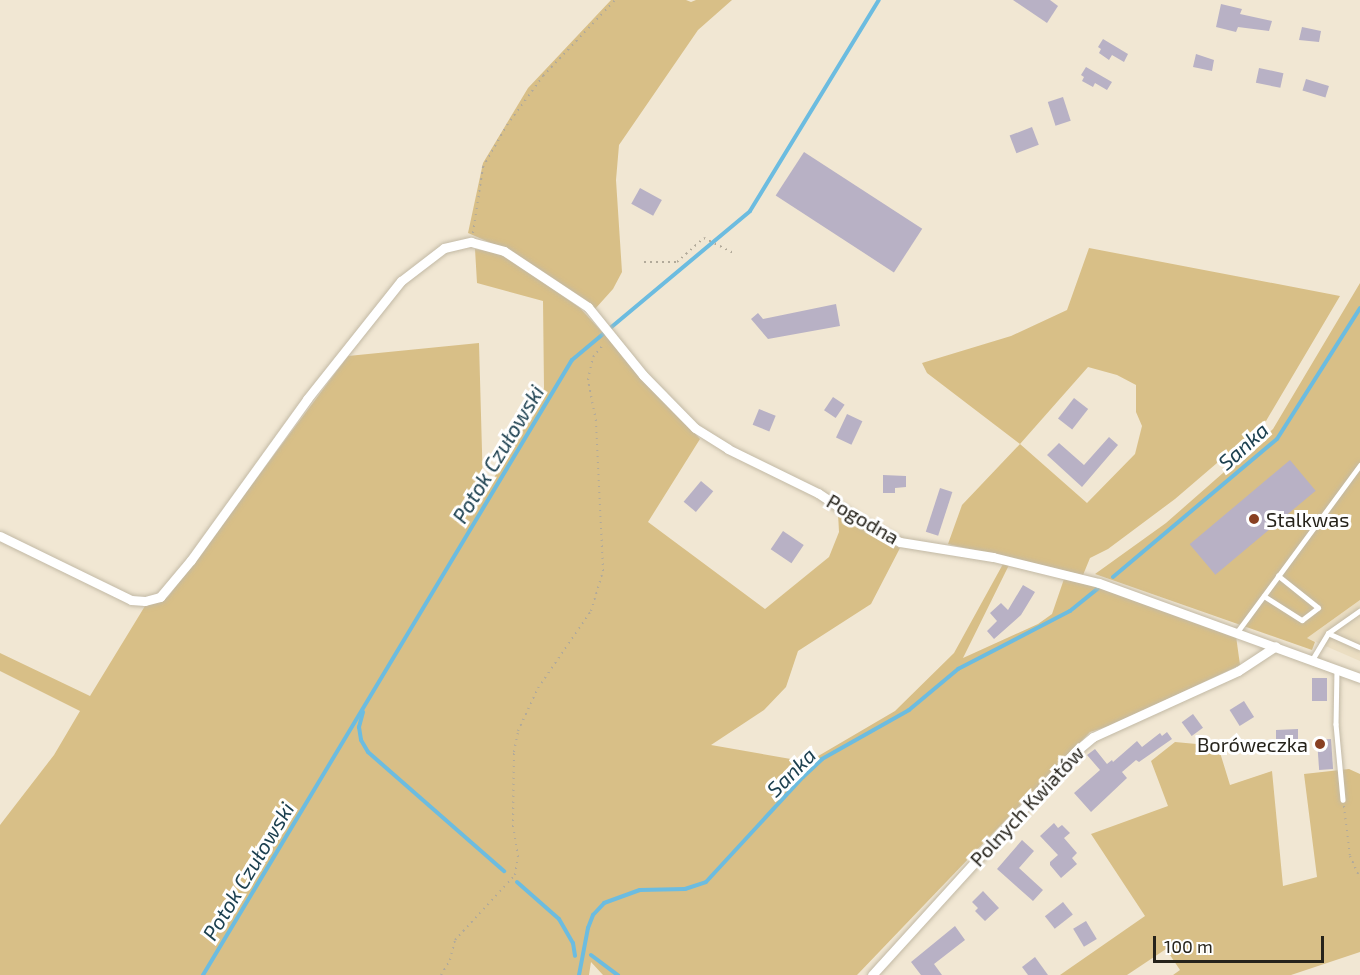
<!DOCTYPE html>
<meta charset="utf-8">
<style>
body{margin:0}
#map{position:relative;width:1360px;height:975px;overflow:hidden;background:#f1e7d3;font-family:"Exo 2",sans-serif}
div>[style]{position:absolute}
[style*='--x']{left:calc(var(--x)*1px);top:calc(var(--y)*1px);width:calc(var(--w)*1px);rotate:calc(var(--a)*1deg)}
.built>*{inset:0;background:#ebdec2}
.green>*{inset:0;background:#d8bf87}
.stream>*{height:4px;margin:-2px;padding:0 2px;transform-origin:2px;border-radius:2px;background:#6cbce0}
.building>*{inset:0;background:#b8b1c5;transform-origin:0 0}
.path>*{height:2px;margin-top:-1px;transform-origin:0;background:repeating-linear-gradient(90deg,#b2aa9a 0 1.5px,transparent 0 6px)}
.roads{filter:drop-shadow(0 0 2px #c2b9a5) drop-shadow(0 0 2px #c2b9a5)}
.lane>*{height:4.5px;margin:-2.25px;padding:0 2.25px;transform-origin:2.25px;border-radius:2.25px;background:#fff}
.street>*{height:9px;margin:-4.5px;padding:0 4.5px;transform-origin:4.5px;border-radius:4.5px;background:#fff}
.dots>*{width:16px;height:16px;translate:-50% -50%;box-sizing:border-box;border:3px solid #fff;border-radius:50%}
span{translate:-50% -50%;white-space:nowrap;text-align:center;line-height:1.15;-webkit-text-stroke:6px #fff;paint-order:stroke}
.street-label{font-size:20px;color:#26231b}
.poi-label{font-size:20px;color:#26231b}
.left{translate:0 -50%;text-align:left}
.right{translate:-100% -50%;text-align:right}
.water-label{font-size:21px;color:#1c4050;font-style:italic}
.scale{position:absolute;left:1153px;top:936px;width:171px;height:27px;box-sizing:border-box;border:3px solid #26231b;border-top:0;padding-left:8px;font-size:18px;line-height:21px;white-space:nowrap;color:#26231b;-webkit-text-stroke:4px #fff;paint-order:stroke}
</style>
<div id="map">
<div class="built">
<div style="clip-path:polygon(1360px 600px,1360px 661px,1307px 638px)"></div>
</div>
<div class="green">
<div style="clip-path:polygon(611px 0,686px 0,691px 2px,696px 0,732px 0,698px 30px,619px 145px,616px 180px,622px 272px,613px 289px,595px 309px,512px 252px,468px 233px,483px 163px,528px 88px)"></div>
<div style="clip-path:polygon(evenodd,1089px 248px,1340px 296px,1266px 421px,1175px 499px,1108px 549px,1090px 558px,1083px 575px,948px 544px,962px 505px,1020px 444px,927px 373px,922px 363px,1011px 336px,1067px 310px,1089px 248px,1088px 367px,1117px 375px,1136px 385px,1136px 412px,1142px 426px,1135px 454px,1087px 503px,1020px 444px,1088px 367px)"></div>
<div style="clip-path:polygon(475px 249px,503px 254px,580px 308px,700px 439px,648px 522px,765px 609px,829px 557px,839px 532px,838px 513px,882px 540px,900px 548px,871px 604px,798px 651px,786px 687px,764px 710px,711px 745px,808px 762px,895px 711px,954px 653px,1003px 564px,1009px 565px,963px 658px,1038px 624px,1052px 614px,1064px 579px,1094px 585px,1236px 636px,1240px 665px,1115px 724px,1090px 732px,857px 975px,603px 975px,591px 962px,589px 975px,0 975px,0 825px,54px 755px,80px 711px,0 671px,0 653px,90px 696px,145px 606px,168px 597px,348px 356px,479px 343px,483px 487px,490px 485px,544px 388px,543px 301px,477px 283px)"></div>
<div style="clip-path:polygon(1360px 283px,1360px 600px,1307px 638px,1315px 642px,1312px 650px,1095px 574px,1166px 523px,1273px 429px)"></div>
<div style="clip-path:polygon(1175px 742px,1218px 746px,1230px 785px,1272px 771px,1283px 886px,1317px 877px,1304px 774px,1349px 769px,1360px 774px,1360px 952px,1291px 975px,1173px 975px,1180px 970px,1166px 949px,1127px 975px,1060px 975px,1145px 916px,1091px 834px,1168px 806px,1151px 761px)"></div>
</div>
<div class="stream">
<div style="--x:1113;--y:577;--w:214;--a:-40.1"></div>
<div style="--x:1277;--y:439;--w:155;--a:-57.6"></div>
<div style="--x:363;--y:712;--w:16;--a:105"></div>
<div style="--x:359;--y:727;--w:13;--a:81"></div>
<div style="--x:361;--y:740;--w:14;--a:60"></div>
<div style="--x:368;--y:752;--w:181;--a:41.2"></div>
<div style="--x:517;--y:882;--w:56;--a:41.4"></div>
<div style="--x:559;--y:919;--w:28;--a:60"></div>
<div style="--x:573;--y:943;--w:13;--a:81"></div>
<div style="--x:591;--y:955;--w:34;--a:37"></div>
<div style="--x:203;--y:975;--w:717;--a:-59.04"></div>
<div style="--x:572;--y:360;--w:232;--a:-39.9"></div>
<div style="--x:750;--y:211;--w:247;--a:-58.6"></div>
<div style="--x:579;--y:975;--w:48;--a:-79.2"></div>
<div style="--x:588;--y:928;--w:14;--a:-69"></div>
<div style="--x:593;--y:915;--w:16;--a:-47"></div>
<div style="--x:604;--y:903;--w:38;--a:-20"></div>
<div style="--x:640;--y:890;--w:45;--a:-1.3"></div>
<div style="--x:685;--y:889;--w:22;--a:-18"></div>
<div style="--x:706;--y:882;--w:143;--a:-47.3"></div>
<div style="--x:803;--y:777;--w:26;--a:-43"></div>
<div style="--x:822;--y:759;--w:100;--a:-29.4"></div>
<div style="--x:909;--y:710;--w:64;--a:-39.9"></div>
<div style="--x:958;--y:669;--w:126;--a:-27.4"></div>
<div style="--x:1070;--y:611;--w:36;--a:-39"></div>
</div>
<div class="building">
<div style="clip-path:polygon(1013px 0,1050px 0,1058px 6px,1047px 23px)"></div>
<div style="clip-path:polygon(1221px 4px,1242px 9px,1240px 14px,1272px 21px,1269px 31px,1238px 27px,1236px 32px,1216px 27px)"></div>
<div style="clip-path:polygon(1302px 27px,1321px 31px,1319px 42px,1299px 40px)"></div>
<div style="clip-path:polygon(1103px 39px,1128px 54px,1124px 62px,1112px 55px,1109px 60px,1099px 53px,1101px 49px,1098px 47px)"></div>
<div style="clip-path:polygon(1196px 54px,1214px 60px,1212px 71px,1193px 67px)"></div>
<div style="clip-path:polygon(1086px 67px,1112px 82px,1107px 90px,1095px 83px,1093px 87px,1082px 81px,1084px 77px,1081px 75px)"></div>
<div style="left:1259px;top:68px;width:25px;height:15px;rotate:12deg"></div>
<div style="left:1306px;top:79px;width:24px;height:12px;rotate:17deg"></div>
<div style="left:1063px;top:97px;width:25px;height:16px;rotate:72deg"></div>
<div style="left:1032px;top:127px;width:19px;height:24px;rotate:69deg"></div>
<div style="left:804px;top:152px;width:141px;height:52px;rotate:33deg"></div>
<div style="left:640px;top:188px;width:25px;height:18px;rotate:29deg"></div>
<div style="clip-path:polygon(836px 304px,840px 326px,768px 339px,751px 319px,758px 313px,763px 319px)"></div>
<div style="left:833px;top:397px;width:14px;height:16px;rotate:34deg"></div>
<div style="left:1074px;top:398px;width:18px;height:26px;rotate:38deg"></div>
<div style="left:759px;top:409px;width:18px;height:17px;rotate:22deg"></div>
<div style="left:847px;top:414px;width:17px;height:26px;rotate:25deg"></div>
<div style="clip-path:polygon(1109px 437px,1118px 445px,1082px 487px,1047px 455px,1059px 443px,1084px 465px)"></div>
<div style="left:1290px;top:460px;width:40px;height:131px;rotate:50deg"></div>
<div style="clip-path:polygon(883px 475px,906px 476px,906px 487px,895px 488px,895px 493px,883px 493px)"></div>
<div style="left:701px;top:481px;width:16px;height:27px;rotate:40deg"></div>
<div style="left:940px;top:488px;width:13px;height:46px;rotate:18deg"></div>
<div style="left:783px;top:531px;width:25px;height:22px;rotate:34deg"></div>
<div style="clip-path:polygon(1023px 585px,1035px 592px,1021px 615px,994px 639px,987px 631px,997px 621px,990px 613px,1001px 603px,1008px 610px)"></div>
<div style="left:1312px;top:678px;width:15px;height:23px"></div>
<div style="left:1244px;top:701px;width:19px;height:17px;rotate:58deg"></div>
<div style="left:1193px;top:714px;width:17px;height:14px;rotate:54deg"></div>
<div style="clip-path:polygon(1298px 729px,1298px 751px,1287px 752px,1287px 745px,1276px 745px,1276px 730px)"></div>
<div style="clip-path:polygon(1167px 732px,1172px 739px,1139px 762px,1136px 760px,1122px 772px,1127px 778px,1091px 812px,1074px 793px,1100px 770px,1087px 755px,1095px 749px,1107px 764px,1112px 760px,1113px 762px,1137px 741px,1142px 747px,1160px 733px,1162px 736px)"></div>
<div style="left:1331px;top:739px;width:30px;height:14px;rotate:86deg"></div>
<div style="clip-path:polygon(1054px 823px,1058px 828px,1062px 825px,1070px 833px,1064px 838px,1077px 853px,1072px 858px,1077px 864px,1061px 878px,1050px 865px,1050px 862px,1058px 855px,1040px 836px)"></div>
<div style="clip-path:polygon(1022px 840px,1034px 851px,1019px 868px,1043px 890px,1033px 901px,997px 869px)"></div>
<div style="clip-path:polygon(983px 891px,999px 908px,985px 921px,975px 911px,978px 908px,972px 902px)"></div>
<div style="left:1063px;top:902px;width:16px;height:23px;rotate:52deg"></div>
<div style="left:1086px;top:921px;width:21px;height:15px;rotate:59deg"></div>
<div style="clip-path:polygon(955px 926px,965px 940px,934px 964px,942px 975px,921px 975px,911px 962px)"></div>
<div style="clip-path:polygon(1035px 957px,1048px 975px,1028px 975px,1022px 967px)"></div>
</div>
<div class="path">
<div style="--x:473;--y:233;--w:67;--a:-81.4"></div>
<div style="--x:483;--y:167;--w:48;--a:-60.3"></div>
<div style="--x:507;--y:125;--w:61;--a:-53.7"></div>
<div style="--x:543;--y:76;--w:105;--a:-46.5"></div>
<div style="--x:644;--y:262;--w:33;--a:0"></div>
<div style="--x:677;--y:262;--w:36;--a:-42"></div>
<div style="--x:704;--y:238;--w:35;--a:27"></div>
<div style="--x:1344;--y:806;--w:50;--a:83.2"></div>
<div style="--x:1350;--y:856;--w:24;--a:66"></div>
<div style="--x:441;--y:975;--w:17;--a:-59"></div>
<div style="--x:450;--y:960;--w:21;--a:-76"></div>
<div style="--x:455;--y:940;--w:88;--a:-47.3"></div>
<div style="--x:515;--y:875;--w:18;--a:-81"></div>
<div style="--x:518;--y:857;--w:30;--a:-99"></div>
<div style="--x:513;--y:827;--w:75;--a:-89.2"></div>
<div style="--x:514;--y:752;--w:21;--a:-79"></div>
<div style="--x:518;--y:731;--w:47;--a:-65.1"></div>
<div style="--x:538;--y:688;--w:93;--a:-55.5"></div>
<div style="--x:591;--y:611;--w:42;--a:-73.3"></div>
<div style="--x:603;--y:571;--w:150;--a:-92.7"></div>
<div style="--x:596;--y:421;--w:42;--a:-101"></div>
<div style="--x:588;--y:380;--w:24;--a:-78"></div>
<div style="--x:593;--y:357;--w:17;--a:-50"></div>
</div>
<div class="roads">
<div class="lane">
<div style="--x:1264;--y:596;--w:45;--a:32.3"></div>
<div style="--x:1302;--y:620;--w:20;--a:-37"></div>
<div style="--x:1318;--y:608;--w:51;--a:-141.3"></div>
<div style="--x:1237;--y:632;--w:207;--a:-53.6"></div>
<div style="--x:1328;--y:633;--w:39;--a:-35"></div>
<div style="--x:1312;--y:660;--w:31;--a:-59"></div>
<div style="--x:1328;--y:633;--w:35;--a:24"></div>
<div style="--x:1337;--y:669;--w:55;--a:91"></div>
<div style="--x:1336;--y:724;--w:76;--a:84.7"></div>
</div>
<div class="street">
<div style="--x:0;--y:536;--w:146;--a:26"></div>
<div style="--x:131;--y:600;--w:14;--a:4"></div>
<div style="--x:145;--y:601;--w:16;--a:-15"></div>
<div style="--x:160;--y:597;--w:48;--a:-50"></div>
<div style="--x:191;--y:560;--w:198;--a:-54.2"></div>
<div style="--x:307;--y:399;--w:151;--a:-51.5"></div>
<div style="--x:401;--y:281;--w:54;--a:-37.5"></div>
<div style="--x:444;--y:248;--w:28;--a:-13"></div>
<div style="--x:471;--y:242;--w:34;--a:15"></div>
<div style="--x:504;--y:251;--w:101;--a:33.7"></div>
<div style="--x:588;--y:307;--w:87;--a:51"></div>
<div style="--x:643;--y:375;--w:74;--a:45.5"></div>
<div style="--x:695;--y:428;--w:39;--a:32"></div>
<div style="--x:728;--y:449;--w:100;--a:26.1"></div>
<div style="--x:818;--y:493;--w:52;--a:34"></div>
<div style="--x:861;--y:522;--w:44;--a:27.1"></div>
<div style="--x:900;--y:542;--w:94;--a:9.2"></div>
<div style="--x:993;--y:557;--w:109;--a:13.8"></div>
<div style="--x:1099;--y:583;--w:278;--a:20"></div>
<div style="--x:872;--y:975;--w:302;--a:-47.7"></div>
<div style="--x:1075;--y:752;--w:23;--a:-40"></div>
<div style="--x:1093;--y:737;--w:159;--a:-24.5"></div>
<div style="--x:1238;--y:671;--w:45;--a:-33.3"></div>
</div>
</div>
<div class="dots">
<div style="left:1254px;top:519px;background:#894022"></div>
<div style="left:1320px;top:744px;background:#894022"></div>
</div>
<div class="street-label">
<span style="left:863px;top:519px;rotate:30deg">Pogodna</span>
<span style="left:1027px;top:806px;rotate:-47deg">Polnych Kwiatów</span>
</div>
<div class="poi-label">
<span class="left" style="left:1266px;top:519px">Stalkwas</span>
<span class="right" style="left:1308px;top:744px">Boróweczka</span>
</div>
<div class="water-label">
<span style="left:1243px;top:446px;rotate:-42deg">Sanka</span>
<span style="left:498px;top:454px;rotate:-59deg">Potok Czułowski</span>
<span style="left:791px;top:772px;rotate:-45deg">Sanka</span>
<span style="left:248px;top:871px;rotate:-59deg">Potok Czułowski</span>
</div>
<div class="scale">100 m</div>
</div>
